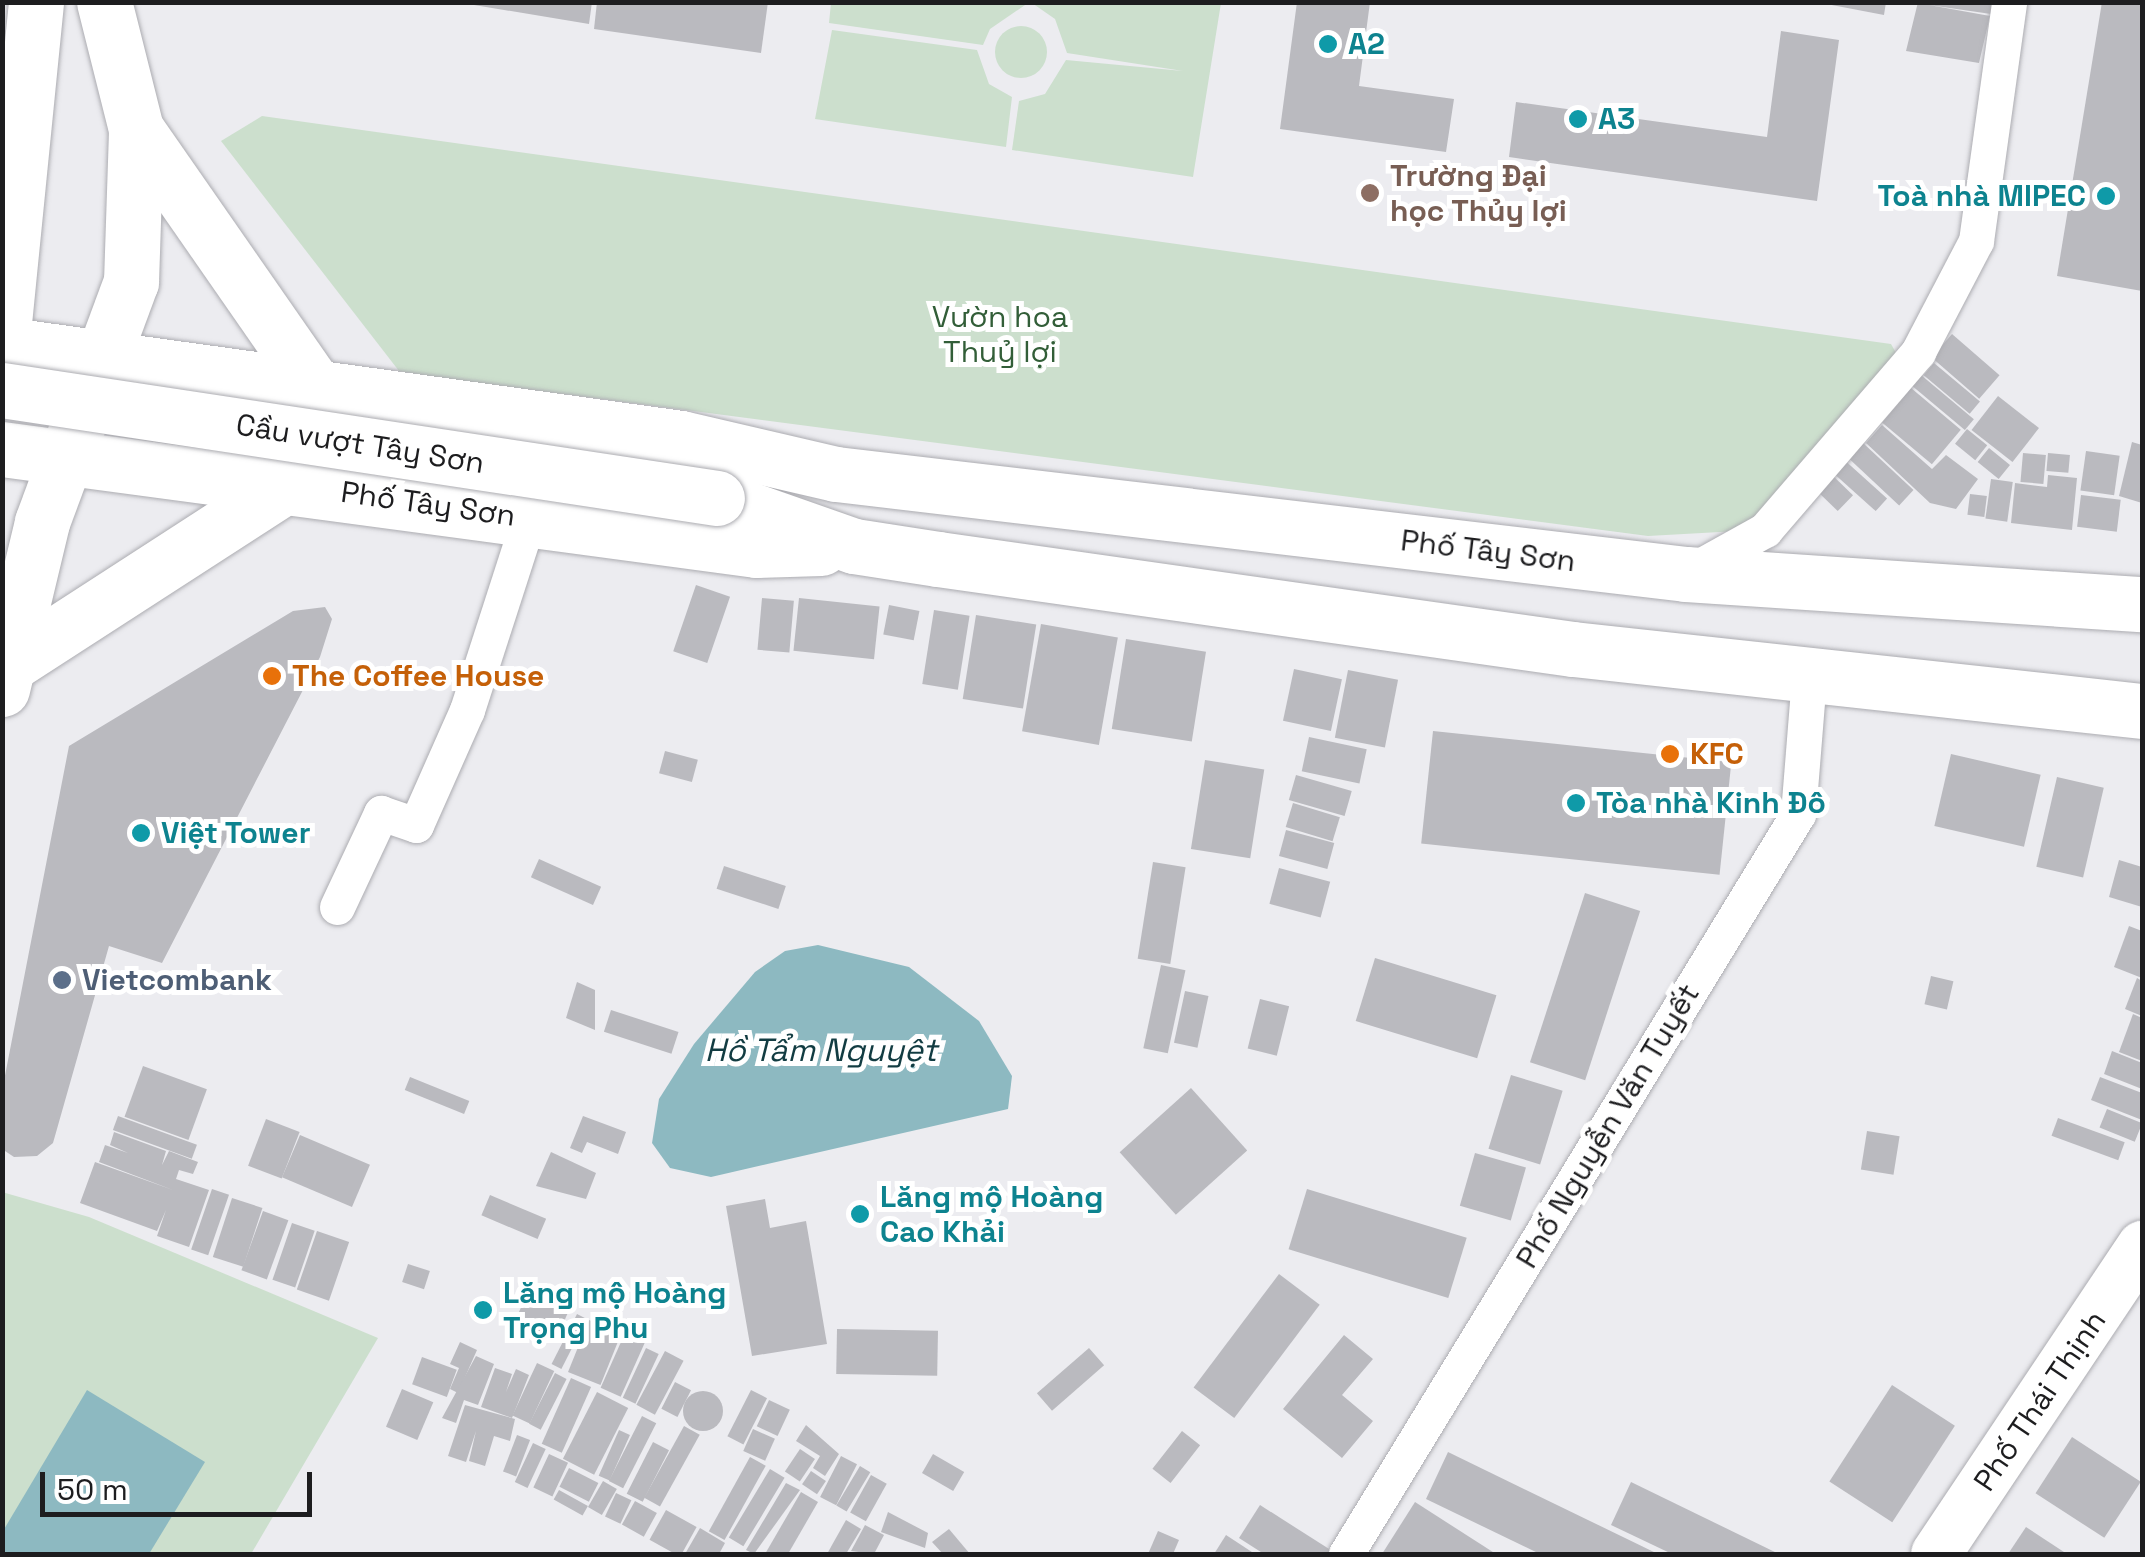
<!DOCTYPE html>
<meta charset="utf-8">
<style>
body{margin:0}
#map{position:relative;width:2145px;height:1557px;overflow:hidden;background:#ececf0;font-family:"Space Grotesk",sans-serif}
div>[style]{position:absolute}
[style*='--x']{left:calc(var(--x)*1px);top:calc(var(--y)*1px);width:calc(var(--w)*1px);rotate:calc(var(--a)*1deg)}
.green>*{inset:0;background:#ccdfcd}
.round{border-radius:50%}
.water>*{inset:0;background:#8db9c1}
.building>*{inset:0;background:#bababf;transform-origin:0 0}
.roads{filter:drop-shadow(0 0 2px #acacb1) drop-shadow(0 0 2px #acacb1)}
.street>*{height:35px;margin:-17.5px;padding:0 17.5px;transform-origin:17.5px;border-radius:17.5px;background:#fff}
.secondary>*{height:50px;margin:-25px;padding:0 25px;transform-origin:25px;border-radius:25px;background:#fff}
.primary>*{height:55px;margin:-27.5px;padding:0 27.5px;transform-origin:27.5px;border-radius:27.5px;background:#fff}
.bridges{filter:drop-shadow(0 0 2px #acacb1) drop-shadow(0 0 2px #acacb1)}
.primary-bridge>*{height:55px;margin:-27.5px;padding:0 27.5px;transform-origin:27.5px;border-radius:27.5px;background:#fff}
.dots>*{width:28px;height:28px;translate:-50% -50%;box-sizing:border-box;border:5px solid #fff;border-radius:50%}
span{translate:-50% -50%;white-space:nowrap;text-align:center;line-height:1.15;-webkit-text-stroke:10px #fff;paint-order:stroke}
.culture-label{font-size:30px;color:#0d838f;font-weight:700}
.left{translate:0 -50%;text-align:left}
.right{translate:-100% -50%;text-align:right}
.education-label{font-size:30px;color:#785e54;font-weight:700}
.park-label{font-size:30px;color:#325e38}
.street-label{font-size:30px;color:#1d1d1f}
.food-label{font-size:30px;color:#c56008;font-weight:700}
.service-label{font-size:30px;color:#4e5e75;font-weight:700}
.water-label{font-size:32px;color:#123c42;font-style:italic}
.frame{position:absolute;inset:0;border:5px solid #1d1d1f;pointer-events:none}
.scale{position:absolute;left:40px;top:1472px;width:272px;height:45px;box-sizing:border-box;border:5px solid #1d1d1f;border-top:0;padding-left:12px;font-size:30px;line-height:35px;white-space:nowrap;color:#1d1d1f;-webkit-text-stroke:8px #fff;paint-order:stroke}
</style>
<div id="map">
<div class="green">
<div style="clip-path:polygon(831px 3px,831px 2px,1028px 3px,990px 29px,983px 45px,829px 23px)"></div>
<div style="clip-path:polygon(1032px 3px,1221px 3px,1193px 177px,1012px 150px,1019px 101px,1045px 94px,1066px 60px,1183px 71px,1067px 53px,1055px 19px)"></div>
<div class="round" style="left:995px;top:26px;width:52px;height:52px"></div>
<div style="clip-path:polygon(832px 30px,977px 50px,989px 84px,1012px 97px,1006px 147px,815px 119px)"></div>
<div style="clip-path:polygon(262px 116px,1891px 344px,1908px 374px,1738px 531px,1648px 536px,448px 379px,399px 371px,221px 141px)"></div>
<div style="clip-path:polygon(2px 1192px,89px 1217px,378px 1338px,251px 1554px,3px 1554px)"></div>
</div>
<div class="water">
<div style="clip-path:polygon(818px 945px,909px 967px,979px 1021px,1012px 1076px,1008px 1109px,711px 1177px,670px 1168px,652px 1143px,659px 1099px,694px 1044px,755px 972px,785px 951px)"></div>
<div style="clip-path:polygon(87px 1390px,205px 1462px,149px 1554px,3px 1554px,3px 1531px)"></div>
</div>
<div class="building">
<div style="clip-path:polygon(456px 2px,592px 2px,589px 24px)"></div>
<div style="clip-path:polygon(597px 2px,768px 2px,761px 53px,594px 29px)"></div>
<div style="clip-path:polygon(1297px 2px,1370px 2px,1359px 86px,1454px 99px,1446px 152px,1280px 129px)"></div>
<div style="clip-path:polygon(1816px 2px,1886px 2px,1884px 15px)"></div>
<div style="clip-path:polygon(1918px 2px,1993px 2px,1991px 14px,1929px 5px,1990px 16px,1979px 63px,1906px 51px)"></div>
<div style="clip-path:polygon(2102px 2px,2142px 2px,2142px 291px,2057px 276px)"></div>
<div style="clip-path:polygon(1781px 31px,1839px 40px,1817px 201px,1509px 157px,1516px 102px,1767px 137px)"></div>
<div style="left:1952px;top:334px;width:63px;height:31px;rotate:41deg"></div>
<div style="left:1934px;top:363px;width:60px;height:16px;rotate:40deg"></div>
<div style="left:1921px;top:375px;width:69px;height:14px;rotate:40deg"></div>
<div style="left:1911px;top:388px;width:65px;height:45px;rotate:40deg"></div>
<div style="left:1998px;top:396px;width:52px;height:43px;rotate:38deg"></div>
<div style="clip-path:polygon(1882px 425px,1932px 469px,1946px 455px,1978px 479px,1956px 509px,1930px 503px,1866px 443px)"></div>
<div style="left:1967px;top:429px;width:26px;height:19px;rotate:39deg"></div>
<div style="clip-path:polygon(2132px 442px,2142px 445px,2142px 503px,2119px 496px)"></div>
<div style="left:1863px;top:443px;width:69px;height:21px;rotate:43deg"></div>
<div style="left:1989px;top:448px;width:27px;height:18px;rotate:39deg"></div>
<div style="left:2086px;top:451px;width:34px;height:40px;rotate:8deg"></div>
<div style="left:2023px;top:453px;width:23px;height:29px;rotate:5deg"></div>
<div style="left:2048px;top:453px;width:22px;height:18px;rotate:5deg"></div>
<div style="left:1841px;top:457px;width:62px;height:17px;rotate:42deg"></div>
<div style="left:1830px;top:473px;width:32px;height:22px;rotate:44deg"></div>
<div style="clip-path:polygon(2048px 475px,2077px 478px,2072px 530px,2011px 523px,2015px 483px,2047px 487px)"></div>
<div style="left:1991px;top:479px;width:22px;height:40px;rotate:8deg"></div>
<div style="left:1970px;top:494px;width:17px;height:21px;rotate:7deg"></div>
<div style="left:2081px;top:495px;width:40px;height:32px;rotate:7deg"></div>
<div style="left:696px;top:585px;width:36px;height:70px;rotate:19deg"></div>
<div style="left:762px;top:598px;width:32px;height:52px;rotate:5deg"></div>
<div style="left:799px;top:598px;width:81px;height:53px;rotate:6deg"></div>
<div style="left:889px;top:605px;width:31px;height:30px;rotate:11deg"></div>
<div style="clip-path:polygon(325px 607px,332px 619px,320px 657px,162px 963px,109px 946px,53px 1143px,37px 1156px,14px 1157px,2px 1149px,2px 1091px,69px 746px,293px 611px)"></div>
<div style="left:934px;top:610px;width:36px;height:75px;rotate:9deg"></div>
<div style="left:976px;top:615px;width:61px;height:85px;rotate:9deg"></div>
<div style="left:1041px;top:624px;width:78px;height:109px;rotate:10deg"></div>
<div style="left:1126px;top:639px;width:81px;height:91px;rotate:9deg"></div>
<div style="left:1294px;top:669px;width:49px;height:53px;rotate:12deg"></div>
<div style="left:1348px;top:670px;width:51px;height:69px;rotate:11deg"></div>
<div style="left:1433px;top:731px;width:300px;height:113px;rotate:6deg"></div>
<div style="left:1309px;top:737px;width:59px;height:35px;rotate:12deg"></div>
<div style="left:665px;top:751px;width:34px;height:23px;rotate:15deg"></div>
<div style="left:1951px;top:754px;width:92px;height:74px;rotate:13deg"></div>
<div style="left:1205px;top:760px;width:60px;height:90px;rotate:9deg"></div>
<div style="left:1296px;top:775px;width:58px;height:26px;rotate:16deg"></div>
<div style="left:2057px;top:777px;width:48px;height:92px;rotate:13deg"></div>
<div style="left:1293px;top:803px;width:49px;height:25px;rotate:17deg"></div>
<div style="left:1286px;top:830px;width:50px;height:27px;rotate:15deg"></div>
<div style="left:539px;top:859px;width:68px;height:20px;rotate:24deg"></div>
<div style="clip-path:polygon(2119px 860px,2142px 867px,2142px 907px,2109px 897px)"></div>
<div style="left:1153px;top:862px;width:33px;height:98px;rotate:9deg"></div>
<div style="left:724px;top:866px;width:65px;height:24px;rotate:18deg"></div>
<div style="left:1279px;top:868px;width:53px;height:37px;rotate:15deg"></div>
<div style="left:1585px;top:893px;width:58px;height:178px;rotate:18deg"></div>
<div style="clip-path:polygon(2129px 926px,2142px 931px,2142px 978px,2114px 967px)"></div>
<div style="left:1375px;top:958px;width:127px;height:66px;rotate:17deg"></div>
<div style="left:1161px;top:965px;width:25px;height:85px;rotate:12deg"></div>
<div style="left:1931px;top:976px;width:23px;height:29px;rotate:13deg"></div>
<div style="clip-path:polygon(2137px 978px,2142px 981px,2142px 1016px,2125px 1009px)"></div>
<div style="clip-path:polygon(577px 982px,595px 990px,595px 1030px,566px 1018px)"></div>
<div style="left:1185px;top:991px;width:24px;height:53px;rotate:12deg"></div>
<div style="left:1260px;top:999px;width:30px;height:51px;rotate:14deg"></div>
<div style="left:611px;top:1010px;width:71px;height:23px;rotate:18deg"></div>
<div style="clip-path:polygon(2133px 1014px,2142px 1018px,2142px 1061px,2119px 1052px)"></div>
<div style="clip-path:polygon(2112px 1051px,2142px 1063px,2142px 1089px,2104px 1074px)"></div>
<div style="left:143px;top:1066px;width:68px;height:54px;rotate:20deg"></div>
<div style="left:1511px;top:1075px;width:54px;height:77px;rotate:17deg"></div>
<div style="left:410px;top:1077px;width:64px;height:14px;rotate:22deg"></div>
<div style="clip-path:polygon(2100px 1077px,2142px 1093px,2142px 1120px,2091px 1100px)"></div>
<div style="left:1191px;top:1088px;width:84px;height:96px;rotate:48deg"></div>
<div style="left:2107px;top:1109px;width:38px;height:20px;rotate:22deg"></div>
<div style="left:118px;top:1116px;width:84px;height:15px;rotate:20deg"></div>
<div style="clip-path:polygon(583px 1116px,626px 1132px,618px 1154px,587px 1142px,582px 1153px,570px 1148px)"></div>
<div style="left:2058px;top:1118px;width:71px;height:19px;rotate:20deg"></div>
<div style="left:266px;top:1119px;width:36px;height:50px;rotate:21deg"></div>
<div style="left:1867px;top:1131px;width:33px;height:39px;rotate:9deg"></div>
<div style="clip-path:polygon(114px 1132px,166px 1151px,162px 1165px,169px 1151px,198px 1162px,193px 1174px,179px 1170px,176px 1179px,209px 1190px,189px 1247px,157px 1236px,166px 1210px,157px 1231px,80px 1203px,95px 1162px,173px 1190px,99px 1162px,105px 1145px,128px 1153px,110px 1145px)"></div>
<div style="left:300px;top:1135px;width:76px;height:46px;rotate:23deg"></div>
<div style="clip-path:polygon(551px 1152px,596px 1173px,586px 1199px,536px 1186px)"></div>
<div style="left:1475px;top:1153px;width:53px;height:55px;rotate:16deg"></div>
<div style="left:212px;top:1189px;width:18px;height:64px;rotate:19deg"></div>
<div style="left:1307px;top:1189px;width:167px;height:63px;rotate:17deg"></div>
<div style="left:490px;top:1195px;width:61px;height:22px;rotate:23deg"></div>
<div style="left:232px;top:1198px;width:32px;height:62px;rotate:18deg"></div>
<div style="clip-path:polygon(765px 1199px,770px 1228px,806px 1221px,827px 1344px,752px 1356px,726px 1206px)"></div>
<div style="left:263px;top:1211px;width:27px;height:63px;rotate:20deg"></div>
<div style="left:292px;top:1223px;width:24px;height:60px;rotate:19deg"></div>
<div style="left:317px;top:1231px;width:34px;height:62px;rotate:19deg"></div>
<div style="left:408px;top:1264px;width:23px;height:19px;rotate:18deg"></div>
<div style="left:1279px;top:1274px;width:51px;height:142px;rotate:37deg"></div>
<div style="left:527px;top:1294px;width:45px;height:29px;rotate:24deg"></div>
<div style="left:577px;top:1314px;width:11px;height:56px;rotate:27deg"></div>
<div style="left:589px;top:1320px;width:35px;height:56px;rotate:22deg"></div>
<div style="left:837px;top:1329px;width:101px;height:45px;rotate:1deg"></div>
<div style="left:625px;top:1333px;width:22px;height:60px;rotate:24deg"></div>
<div style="clip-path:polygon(1344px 1335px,1373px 1359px,1342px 1395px,1373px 1421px,1342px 1458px,1283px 1409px)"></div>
<div style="clip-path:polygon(460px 1342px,477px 1350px,458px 1393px,450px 1389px,459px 1368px,450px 1364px)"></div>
<div style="left:646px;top:1348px;width:14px;height:55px;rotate:25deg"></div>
<div style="left:1089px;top:1348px;width:23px;height:69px;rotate:49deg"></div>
<div style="left:665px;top:1351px;width:21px;height:61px;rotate:28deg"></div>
<div style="clip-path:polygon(476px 1356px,494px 1364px,478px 1405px,464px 1400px,456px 1423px,442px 1418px)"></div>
<div style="left:422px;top:1357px;width:37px;height:29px;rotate:20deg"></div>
<div style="left:537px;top:1363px;width:19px;height:58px;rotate:25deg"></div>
<div style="clip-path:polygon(495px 1368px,512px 1374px,506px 1392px,516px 1369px,529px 1375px,512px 1418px,481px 1407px)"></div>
<div style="left:555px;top:1373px;width:13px;height:57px;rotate:27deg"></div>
<div style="left:571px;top:1378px;width:22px;height:72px;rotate:24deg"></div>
<div style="left:675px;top:1382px;width:18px;height:30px;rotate:27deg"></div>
<div style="left:1892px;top:1385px;width:75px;height:115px;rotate:33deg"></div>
<div style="left:402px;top:1389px;width:34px;height:41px;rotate:23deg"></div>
<div style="left:751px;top:1390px;width:18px;height:52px;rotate:27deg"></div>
<div class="round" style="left:683px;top:1391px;width:40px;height:40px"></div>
<div style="left:597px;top:1392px;width:35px;height:75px;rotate:27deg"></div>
<div style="left:769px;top:1400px;width:23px;height:29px;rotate:25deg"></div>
<div style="clip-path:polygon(465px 1405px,515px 1419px,510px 1441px,494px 1436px,485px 1466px,469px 1461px,476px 1431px,466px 1462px,448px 1456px)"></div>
<div style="left:642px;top:1416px;width:16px;height:73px;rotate:27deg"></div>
<div style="clip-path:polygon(806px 1425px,839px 1454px,825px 1476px,813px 1468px,820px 1456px,796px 1441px)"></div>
<div style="left:684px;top:1426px;width:18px;height:82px;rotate:29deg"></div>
<div style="left:753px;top:1429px;width:24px;height:24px;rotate:24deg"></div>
<div style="left:619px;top:1430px;width:12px;height:50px;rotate:24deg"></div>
<div style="left:1182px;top:1431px;width:23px;height:48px;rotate:38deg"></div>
<div style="left:517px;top:1435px;width:14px;height:39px;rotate:21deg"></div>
<div style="left:2072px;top:1437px;width:82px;height:67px;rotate:33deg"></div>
<div style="left:653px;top:1442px;width:18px;height:58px;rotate:27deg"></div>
<div style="left:533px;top:1443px;width:14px;height:43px;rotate:25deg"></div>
<div style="left:800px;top:1449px;width:18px;height:27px;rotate:34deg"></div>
<div style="clip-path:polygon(1448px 1452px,1658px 1554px,1540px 1554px,1426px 1499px)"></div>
<div style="left:549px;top:1454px;width:21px;height:37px;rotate:25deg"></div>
<div style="left:933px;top:1454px;width:36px;height:22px;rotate:30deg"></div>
<div style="left:841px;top:1456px;width:18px;height:46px;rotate:27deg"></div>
<div style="left:750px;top:1457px;width:18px;height:85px;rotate:29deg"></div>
<div style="left:860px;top:1466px;width:12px;height:46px;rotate:31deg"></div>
<div style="left:569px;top:1468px;width:33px;height:21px;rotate:27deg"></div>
<div style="left:770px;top:1469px;width:17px;height:80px;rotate:31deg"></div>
<div style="left:811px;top:1471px;width:18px;height:16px;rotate:34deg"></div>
<div style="left:871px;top:1475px;width:18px;height:43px;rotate:29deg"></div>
<div style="left:603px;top:1481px;width:16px;height:30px;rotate:30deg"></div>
<div style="clip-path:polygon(1631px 1482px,1779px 1554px,1672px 1554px,1611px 1525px)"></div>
<div style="clip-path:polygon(786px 1483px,800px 1490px,754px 1554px,746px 1550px)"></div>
<div style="left:559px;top:1490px;width:33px;height:11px;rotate:29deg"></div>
<div style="clip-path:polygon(801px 1492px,818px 1502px,788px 1554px,765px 1554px)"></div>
<div style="left:616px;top:1493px;width:17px;height:26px;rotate:25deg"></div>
<div style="left:635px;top:1501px;width:25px;height:27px;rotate:29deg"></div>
<div style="clip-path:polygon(1415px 1502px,1496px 1554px,1382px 1554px)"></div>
<div style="clip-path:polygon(1260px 1505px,1337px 1554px,1264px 1554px,1239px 1538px)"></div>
<div style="left:666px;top:1510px;width:35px;height:34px;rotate:29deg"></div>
<div style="clip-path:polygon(888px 1512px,928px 1533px,925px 1548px,881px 1532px)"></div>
<div style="clip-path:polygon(846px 1520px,861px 1529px,846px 1554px,827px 1554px)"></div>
<div style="clip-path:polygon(865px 1525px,884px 1535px,874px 1554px,851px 1551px)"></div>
<div style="clip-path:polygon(2026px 1527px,2067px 1554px,2008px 1554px)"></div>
<div style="clip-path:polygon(700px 1528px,725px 1543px,719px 1554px,685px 1554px)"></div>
<div style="clip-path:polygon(949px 1529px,970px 1554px,943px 1554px,932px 1542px)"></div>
<div style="clip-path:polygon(1158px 1531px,1179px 1540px,1173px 1554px,1148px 1554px)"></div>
<div style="clip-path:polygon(1226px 1535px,1255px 1554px,1214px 1554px)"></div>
</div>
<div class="roads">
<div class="street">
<div style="--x:1691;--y:571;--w:85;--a:-29"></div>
<div style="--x:1765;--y:530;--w:235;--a:-49.3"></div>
<div style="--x:1918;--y:352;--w:125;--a:-62.4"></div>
<div style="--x:1976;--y:241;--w:241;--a:-82.1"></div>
<div style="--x:337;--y:907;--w:104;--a:-64.9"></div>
<div style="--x:381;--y:813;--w:37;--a:19"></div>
<div style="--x:416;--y:825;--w:126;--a:-66.1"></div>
<div style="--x:467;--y:710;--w:202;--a:-72.1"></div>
<div style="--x:1346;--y:1554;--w:867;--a:-58.58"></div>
<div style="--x:1798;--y:814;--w:136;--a:-85.4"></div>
</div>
<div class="secondary">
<div style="--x:1936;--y:1554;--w:371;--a:-56.2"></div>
</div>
<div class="primary">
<div style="--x:136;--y:129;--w:312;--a:55.2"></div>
<div style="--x:2;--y:343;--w:343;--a:-84.3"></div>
<div style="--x:2;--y:344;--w:685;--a:7.88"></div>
<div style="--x:681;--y:438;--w:159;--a:13.1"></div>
<div style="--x:836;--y:474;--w:856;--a:6.71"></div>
<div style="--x:1686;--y:574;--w:457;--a:3.8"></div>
<div style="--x:2;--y:449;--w:761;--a:7.63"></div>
<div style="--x:756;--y:550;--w:65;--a:-1.8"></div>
<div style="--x:717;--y:498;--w:145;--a:19.3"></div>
<div style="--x:854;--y:546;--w:85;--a:8.8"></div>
<div style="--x:938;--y:559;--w:641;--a:8.07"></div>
<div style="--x:1573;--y:649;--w:572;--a:6.22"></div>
<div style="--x:7;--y:666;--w:333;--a:-32.9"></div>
<div style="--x:2;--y:689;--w:172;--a:-76.5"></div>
<div style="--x:42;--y:522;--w:256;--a:-69.7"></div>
<div style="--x:131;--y:282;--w:153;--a:-88.1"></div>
<div style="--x:136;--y:129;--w:131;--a:-104.1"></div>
</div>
</div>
<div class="bridges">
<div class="primary-bridge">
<div style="--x:2;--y:390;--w:723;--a:8.59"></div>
</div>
</div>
<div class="dots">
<div style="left:1328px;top:44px;background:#0f9aa8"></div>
<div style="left:1578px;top:119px;background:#0f9aa8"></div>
<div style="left:1370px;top:193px;background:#8d6e63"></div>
<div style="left:2106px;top:196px;background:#0f9aa8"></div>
<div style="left:272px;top:676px;background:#e8710a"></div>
<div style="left:1670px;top:754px;background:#e8710a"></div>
<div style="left:1576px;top:803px;background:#0f9aa8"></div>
<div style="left:141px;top:833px;background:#0f9aa8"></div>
<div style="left:62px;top:980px;background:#5c6f8a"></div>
<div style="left:860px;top:1214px;background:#0f9aa8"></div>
<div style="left:483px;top:1310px;background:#0f9aa8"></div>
</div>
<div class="culture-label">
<span class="left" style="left:1348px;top:44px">A2</span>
<span class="left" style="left:1598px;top:119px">A3</span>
<span class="right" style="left:2086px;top:196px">Toà nhà MIPEC</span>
<span class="left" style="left:1596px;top:803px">Tòa nhà Kinh Đô</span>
<span class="left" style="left:161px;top:833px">Việt Tower</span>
<span class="left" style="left:880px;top:1214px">Lăng mộ Hoàng<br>Cao Khải</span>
<span class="left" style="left:503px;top:1310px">Lăng mộ Hoàng<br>Trọng Phu</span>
</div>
<div class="education-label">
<span class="left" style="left:1390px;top:193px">Trường Đại<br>học Thủy lợi</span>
</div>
<div class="park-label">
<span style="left:1000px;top:334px">Vườn hoa<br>Thuỷ lợi</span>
</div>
<div class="street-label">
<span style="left:360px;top:444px;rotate:9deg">Cầu vượt Tây Sơn</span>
<span style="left:428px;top:504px;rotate:8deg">Phố Tây Sơn</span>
<span style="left:1488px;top:551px;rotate:7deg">Phố Tây Sơn</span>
<span style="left:1608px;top:1126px;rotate:-59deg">Phố Nguyễn Văn Tuyết</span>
<span style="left:2040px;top:1401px;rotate:-56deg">Phố Thái Thịnh</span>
</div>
<div class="food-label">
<span class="left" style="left:292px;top:676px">The Coffee House</span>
<span class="left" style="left:1690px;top:754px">KFC</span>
</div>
<div class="service-label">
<span class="left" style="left:82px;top:980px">Vietcombank</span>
</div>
<div class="water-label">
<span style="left:821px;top:1050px">Hồ Tẩm Nguyệt</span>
</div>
<div class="frame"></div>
<div class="scale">50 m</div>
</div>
